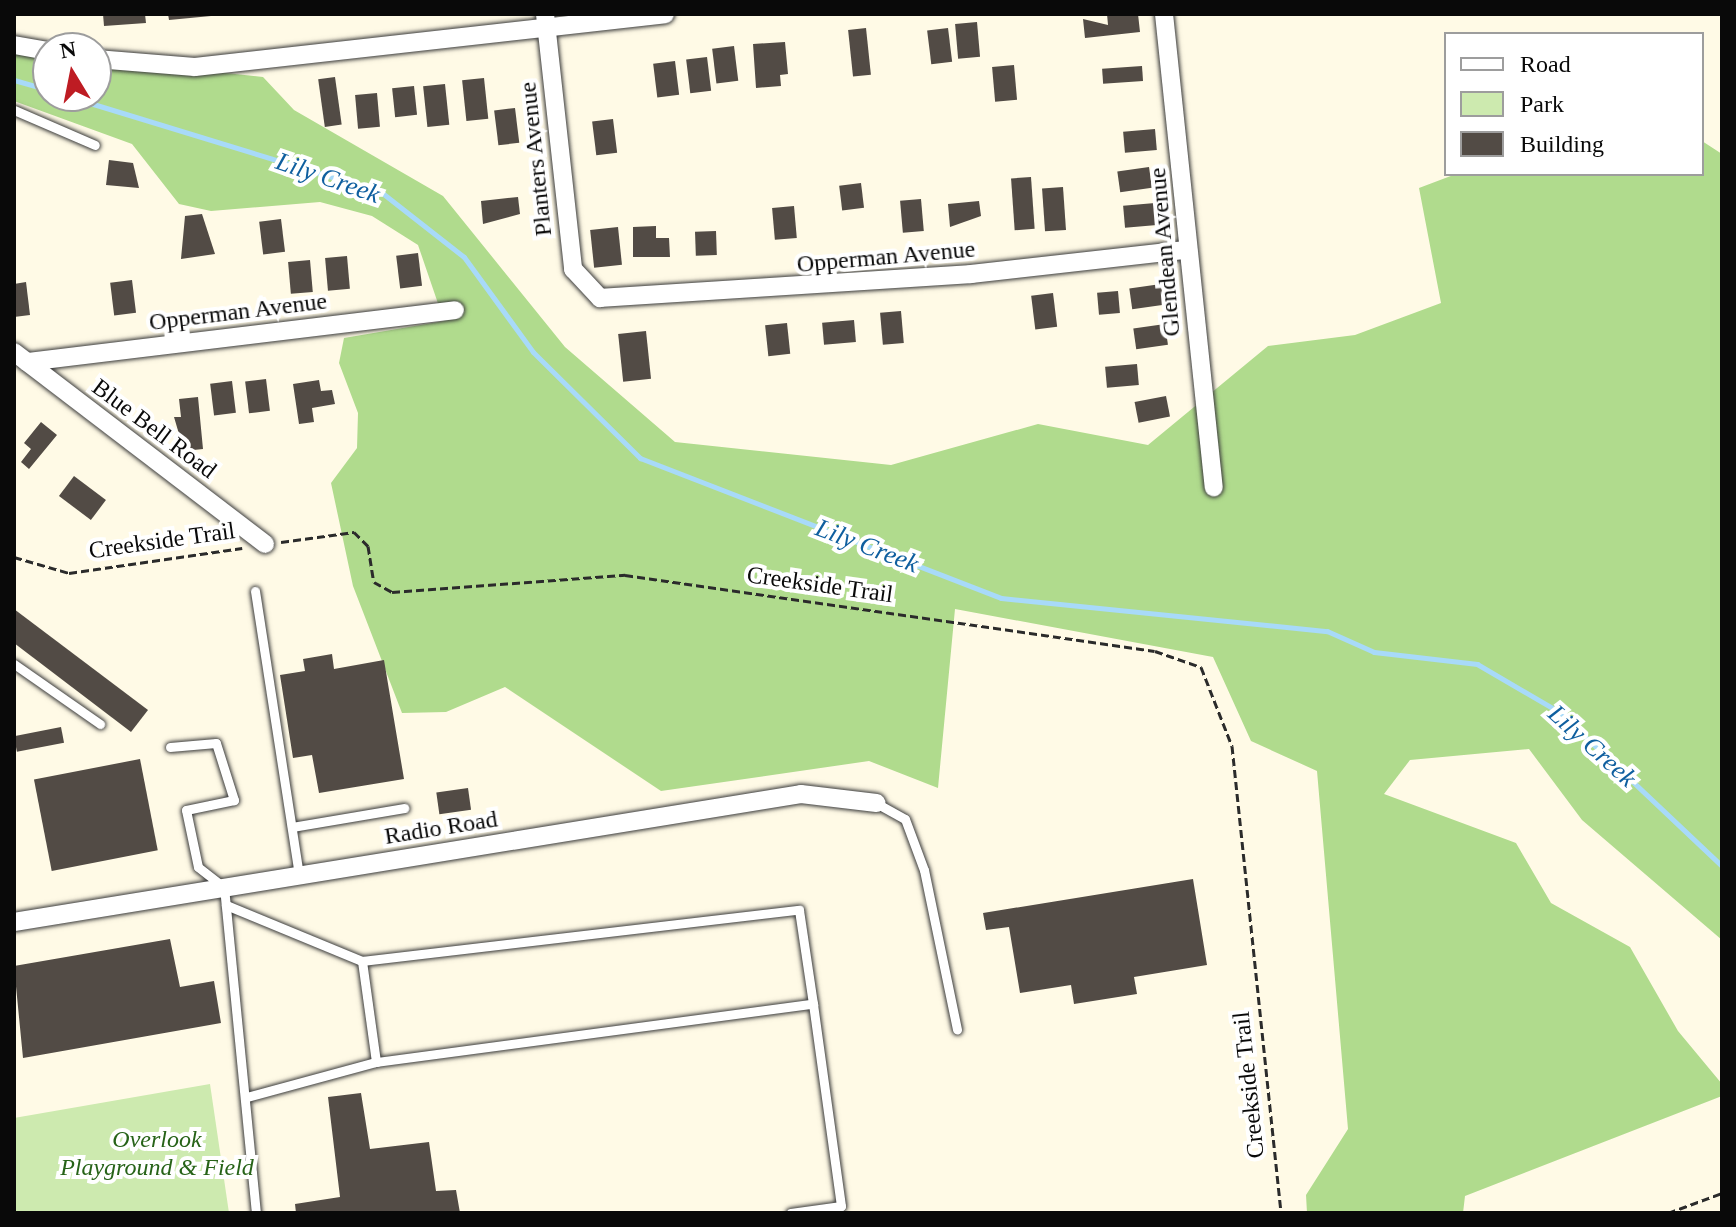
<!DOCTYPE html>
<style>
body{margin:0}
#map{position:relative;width:1736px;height:1227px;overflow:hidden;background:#fffae6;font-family:Georgia,serif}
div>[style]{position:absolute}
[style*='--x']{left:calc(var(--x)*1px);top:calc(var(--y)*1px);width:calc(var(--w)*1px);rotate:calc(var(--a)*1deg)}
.green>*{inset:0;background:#cdeaaf}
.forest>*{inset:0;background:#b0db8d}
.stream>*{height:5px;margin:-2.5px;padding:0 2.5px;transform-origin:2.5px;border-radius:2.5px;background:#a8daf9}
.building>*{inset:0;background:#524b45;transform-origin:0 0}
.path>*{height:3px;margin-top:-1.5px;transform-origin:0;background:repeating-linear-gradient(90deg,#2b2b2b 0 8px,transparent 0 12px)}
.roads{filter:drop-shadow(0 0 2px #3c3c3c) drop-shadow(0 0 2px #3c3c3c)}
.lane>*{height:9px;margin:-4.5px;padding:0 4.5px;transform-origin:4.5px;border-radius:4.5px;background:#fff}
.street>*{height:18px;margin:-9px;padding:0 9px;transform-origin:9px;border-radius:9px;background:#fff}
span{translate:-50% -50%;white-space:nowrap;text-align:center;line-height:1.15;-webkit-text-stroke:8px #fff;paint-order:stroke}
.street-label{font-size:24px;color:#090909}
.park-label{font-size:24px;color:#276318;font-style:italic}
.water-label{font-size:26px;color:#0f5f9f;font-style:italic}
.frame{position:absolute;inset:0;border:16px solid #090909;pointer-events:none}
.legend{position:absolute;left:1444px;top:32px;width:260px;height:144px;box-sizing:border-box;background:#fff;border:2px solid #9d9d9d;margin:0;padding:10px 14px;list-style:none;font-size:24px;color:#090909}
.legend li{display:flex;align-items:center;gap:16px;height:40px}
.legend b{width:40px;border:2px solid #9d9d9d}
.north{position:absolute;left:32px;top:32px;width:80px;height:80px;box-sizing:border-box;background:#fff;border:2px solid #9d9d9d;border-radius:50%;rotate:350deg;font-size:22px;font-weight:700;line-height:32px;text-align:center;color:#090909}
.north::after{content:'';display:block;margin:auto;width:28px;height:36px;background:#be1c23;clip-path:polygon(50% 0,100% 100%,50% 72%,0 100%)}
</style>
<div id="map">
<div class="green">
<div style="clip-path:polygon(210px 1084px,229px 1213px,14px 1213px,14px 1118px)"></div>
</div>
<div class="forest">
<div style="clip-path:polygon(14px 50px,48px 54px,48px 96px,96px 96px,96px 59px,263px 77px,294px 110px,443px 196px,565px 347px,675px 442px,891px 465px,1038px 424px,1148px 445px,1268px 346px,1355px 335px,1441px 303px,1419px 188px,1456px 174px,1702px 174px,1702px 141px,1722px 154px,1722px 940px,1582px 820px,1529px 749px,1410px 760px,1384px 794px,1516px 843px,1551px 903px,1630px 947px,1678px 1031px,1722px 1084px,1722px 1096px,1465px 1196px,1463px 1213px,1307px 1213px,1306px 1195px,1348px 1129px,1317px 771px,1251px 741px,1213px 657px,955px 609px,938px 788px,869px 761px,661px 791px,505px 687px,446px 712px,402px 713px,353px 586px,331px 483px,357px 448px,358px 413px,339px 363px,344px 338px,444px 321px,418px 245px,372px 216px,320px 202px,211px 211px,179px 204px,132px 144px,14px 101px)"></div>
</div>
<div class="stream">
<div style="--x:14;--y:80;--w:35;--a:16"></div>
<div style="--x:67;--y:96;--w:328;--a:17"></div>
<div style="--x:381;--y:192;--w:105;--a:38.1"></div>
<div style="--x:464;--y:257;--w:117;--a:54"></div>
<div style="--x:533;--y:352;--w:151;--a:44.7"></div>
<div style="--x:640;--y:458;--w:387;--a:21.2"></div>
<div style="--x:1001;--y:598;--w:328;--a:5.8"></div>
<div style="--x:1327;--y:631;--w:51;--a:24.1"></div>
<div style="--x:1374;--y:652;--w:104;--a:6.6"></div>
<div style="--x:1477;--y:664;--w:95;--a:30.3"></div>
<div style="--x:1559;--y:712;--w:224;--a:43.4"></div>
</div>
<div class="building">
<div style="clip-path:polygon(103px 14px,145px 14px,146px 23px,104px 26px)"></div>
<div style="clip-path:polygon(168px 14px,211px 14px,211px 16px,169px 20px)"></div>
<div style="clip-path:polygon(1107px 14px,1138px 14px,1140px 32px,1085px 38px,1083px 19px,1108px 25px)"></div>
<div style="left:977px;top:22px;width:35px;height:22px;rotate:85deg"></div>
<div style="left:866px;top:28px;width:47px;height:18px;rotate:84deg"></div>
<div style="left:948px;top:28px;width:34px;height:21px;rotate:83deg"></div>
<div style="clip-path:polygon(785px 42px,788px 74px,780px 75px,781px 86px,756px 88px,753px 44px)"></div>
<div style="left:734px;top:46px;width:35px;height:22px;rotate:83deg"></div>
<div style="left:707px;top:57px;width:34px;height:21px;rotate:83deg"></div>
<div style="left:675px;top:61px;width:34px;height:22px;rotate:83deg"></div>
<div style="left:1014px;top:65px;width:35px;height:22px;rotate:85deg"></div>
<div style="left:1142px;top:66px;width:15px;height:40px;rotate:86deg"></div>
<div style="left:335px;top:77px;width:48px;height:17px;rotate:82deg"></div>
<div style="left:484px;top:78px;width:41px;height:22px;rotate:84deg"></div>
<div style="left:445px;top:84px;width:41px;height:22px;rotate:84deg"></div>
<div style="left:414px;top:86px;width:29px;height:22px;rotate:84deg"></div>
<div style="left:377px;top:93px;width:34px;height:22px;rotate:85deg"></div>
<div style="left:515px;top:108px;width:35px;height:21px;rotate:83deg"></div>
<div style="left:613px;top:119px;width:34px;height:21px;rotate:83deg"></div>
<div style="left:1155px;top:129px;width:21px;height:32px;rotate:85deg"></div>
<div style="clip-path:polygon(109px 160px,133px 163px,139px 188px,106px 185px)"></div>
<div style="left:1149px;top:167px;width:21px;height:32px;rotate:82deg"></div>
<div style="left:1031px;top:177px;width:52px;height:20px;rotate:86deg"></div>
<div style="left:861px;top:183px;width:25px;height:22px;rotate:83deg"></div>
<div style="left:1063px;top:187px;width:43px;height:21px;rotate:86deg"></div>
<div style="clip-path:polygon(518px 197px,520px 214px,483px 224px,481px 201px)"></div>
<div style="left:921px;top:199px;width:32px;height:21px;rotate:85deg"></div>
<div style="clip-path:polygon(979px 201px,981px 216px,950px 227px,948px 204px)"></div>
<div style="left:1155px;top:203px;width:22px;height:32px;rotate:85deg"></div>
<div style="left:794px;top:206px;width:32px;height:22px;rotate:85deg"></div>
<div style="clip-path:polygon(202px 214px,215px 254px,181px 259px,185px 216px)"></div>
<div style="left:281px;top:219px;width:33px;height:22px;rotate:83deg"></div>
<div style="clip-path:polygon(656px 226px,656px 238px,669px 238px,670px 257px,633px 257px,633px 227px)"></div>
<div style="left:618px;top:227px;width:38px;height:28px;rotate:84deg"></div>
<div style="left:716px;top:231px;width:24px;height:21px;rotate:88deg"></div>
<div style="left:418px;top:253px;width:33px;height:22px;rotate:83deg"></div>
<div style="left:347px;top:256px;width:33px;height:22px;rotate:85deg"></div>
<div style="left:310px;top:260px;width:32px;height:22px;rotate:85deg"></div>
<div style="left:132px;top:280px;width:33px;height:22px;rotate:83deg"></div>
<div style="clip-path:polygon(26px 282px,30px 315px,14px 317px,14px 284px)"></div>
<div style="left:1161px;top:284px;width:21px;height:32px;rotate:82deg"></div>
<div style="left:1118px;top:291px;width:22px;height:21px;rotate:85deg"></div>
<div style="left:1053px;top:293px;width:34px;height:22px;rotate:83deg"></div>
<div style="left:901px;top:311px;width:32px;height:21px;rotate:85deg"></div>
<div style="left:854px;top:320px;width:22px;height:32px;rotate:85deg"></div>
<div style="left:787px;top:323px;width:31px;height:22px;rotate:84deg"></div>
<div style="left:1165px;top:324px;width:21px;height:32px;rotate:82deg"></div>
<div style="left:646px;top:331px;width:48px;height:28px;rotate:84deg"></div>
<div style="left:1137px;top:364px;width:21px;height:32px;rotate:85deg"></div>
<div style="left:266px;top:379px;width:32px;height:21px;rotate:83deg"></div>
<div style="clip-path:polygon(319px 380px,321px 391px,332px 390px,335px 404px,312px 408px,314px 422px,299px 424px,293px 384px)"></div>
<div style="left:232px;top:381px;width:32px;height:22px;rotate:83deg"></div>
<div style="left:1166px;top:396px;width:21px;height:32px;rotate:79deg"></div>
<div style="clip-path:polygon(198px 397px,203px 449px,184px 451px,174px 417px,181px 417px,179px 399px)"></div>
<div style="clip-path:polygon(41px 422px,57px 435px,29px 469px,21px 462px,31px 449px,24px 443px)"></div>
<div style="left:74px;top:476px;width:40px;height:25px;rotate:37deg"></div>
<div style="clip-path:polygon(14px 609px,148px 710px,131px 732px,14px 643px)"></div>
<div style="clip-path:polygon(332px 654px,334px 669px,384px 660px,404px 779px,319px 793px,312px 755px,293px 758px,280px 675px,305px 671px,303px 659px)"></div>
<div style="left:61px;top:727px;width:16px;height:48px;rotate:79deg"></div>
<div style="left:140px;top:759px;width:93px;height:108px;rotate:79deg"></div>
<div style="left:468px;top:788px;width:22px;height:32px;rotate:82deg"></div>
<div style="clip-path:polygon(1193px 879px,1207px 965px,1134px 977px,1137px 994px,1074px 1004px,1071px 985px,1020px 993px,1009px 927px,986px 930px,983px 913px)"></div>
<div style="clip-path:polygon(170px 939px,180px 987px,214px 981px,221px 1023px,23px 1058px,14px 966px)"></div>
<div style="clip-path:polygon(361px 1093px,370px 1149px,429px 1142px,436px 1191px,456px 1190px,460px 1213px,296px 1213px,295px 1204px,340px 1197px,328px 1097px)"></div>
</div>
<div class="path">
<div style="--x:281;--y:542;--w:74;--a:-7.8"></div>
<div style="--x:354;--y:532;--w:20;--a:45"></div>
<div style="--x:368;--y:546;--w:36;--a:81"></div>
<div style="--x:374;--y:582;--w:21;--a:29"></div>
<div style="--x:392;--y:592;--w:234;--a:-4.2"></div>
<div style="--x:625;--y:575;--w:535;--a:8.16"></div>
<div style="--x:1155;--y:651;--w:49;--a:19.2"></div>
<div style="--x:1201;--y:667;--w:85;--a:68.6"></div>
<div style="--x:1232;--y:746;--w:470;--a:84"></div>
<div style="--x:14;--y:557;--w:57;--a:16.2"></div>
<div style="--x:69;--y:573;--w:175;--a:-8.2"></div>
<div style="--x:1668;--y:1213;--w:58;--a:-20.3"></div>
</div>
<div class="roads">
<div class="lane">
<div style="--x:14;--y:110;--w:88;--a:23.4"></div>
<div style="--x:255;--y:591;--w:287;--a:81.2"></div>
<div style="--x:14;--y:664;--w:105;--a:34.9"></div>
<div style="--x:170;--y:747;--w:46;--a:-5"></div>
<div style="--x:216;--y:743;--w:60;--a:72.5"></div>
<div style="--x:234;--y:800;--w:49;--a:168.2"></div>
<div style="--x:186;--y:810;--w:58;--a:78.1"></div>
<div style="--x:198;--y:867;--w:33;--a:38"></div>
<div style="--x:224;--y:887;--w:328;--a:84.4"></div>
<div style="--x:876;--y:803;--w:33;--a:29"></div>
<div style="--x:905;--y:819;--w:54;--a:69.6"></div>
<div style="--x:924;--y:870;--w:163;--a:78.3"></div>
<div style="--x:292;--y:827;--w:114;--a:-9.6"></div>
<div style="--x:226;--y:905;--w:147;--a:22.4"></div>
<div style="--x:362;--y:961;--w:102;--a:82.1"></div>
<div style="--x:362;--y:961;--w:440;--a:-6.7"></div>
<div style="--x:799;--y:910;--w:95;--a:81.5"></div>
<div style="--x:247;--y:1097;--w:134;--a:-15.2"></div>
<div style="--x:376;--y:1062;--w:441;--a:-7.6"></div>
<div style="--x:813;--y:1004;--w:204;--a:82.1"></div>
<div style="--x:841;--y:1206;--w:51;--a:172.2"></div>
</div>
<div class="street">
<div style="--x:545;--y:14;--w:257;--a:83.7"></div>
<div style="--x:573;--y:269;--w:40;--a:47"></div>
<div style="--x:600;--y:298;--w:372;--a:-3.7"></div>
<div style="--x:971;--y:274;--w:216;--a:-6.4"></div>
<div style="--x:1164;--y:14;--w:476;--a:84"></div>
<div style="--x:14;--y:45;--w:35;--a:10"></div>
<div style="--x:96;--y:59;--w:99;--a:4.6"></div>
<div style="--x:195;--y:67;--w:473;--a:-6.4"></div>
<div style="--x:14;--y:352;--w:316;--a:37.4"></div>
<div style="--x:27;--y:362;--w:431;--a:-6.9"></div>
<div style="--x:14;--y:922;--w:797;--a:-9.24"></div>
<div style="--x:801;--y:794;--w:76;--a:6.8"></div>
</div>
</div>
<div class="street-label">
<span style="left:536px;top:159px;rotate:-96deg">Planters Avenue</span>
<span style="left:1165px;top:252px;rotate:-95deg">Glendean Avenue</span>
<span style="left:886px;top:257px;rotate:-5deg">Opperman Avenue</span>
<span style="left:238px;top:312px;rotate:-7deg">Opperman Avenue</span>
<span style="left:154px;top:429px;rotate:37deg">Blue Bell Road</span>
<span style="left:162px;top:541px;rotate:-8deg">Creekside Trail</span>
<span style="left:820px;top:585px;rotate:8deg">Creekside Trail</span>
<span style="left:441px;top:828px;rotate:-9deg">Radio Road</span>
<span style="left:1249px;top:1085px;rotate:-96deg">Creekside Trail</span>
</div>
<div class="park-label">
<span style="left:157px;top:1154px">Overlook<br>Playground &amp; Field</span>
</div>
<div class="water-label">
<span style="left:328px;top:178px;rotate:19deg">Lily Creek</span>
<span style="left:867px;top:546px;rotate:21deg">Lily Creek</span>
<span style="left:1592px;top:746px;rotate:42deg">Lily Creek</span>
</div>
<div class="frame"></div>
<ul class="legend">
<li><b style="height:10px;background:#fff"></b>Road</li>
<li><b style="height:22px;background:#cdeaaf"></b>Park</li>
<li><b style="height:22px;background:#524b45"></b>Building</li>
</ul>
<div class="north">N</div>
</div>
